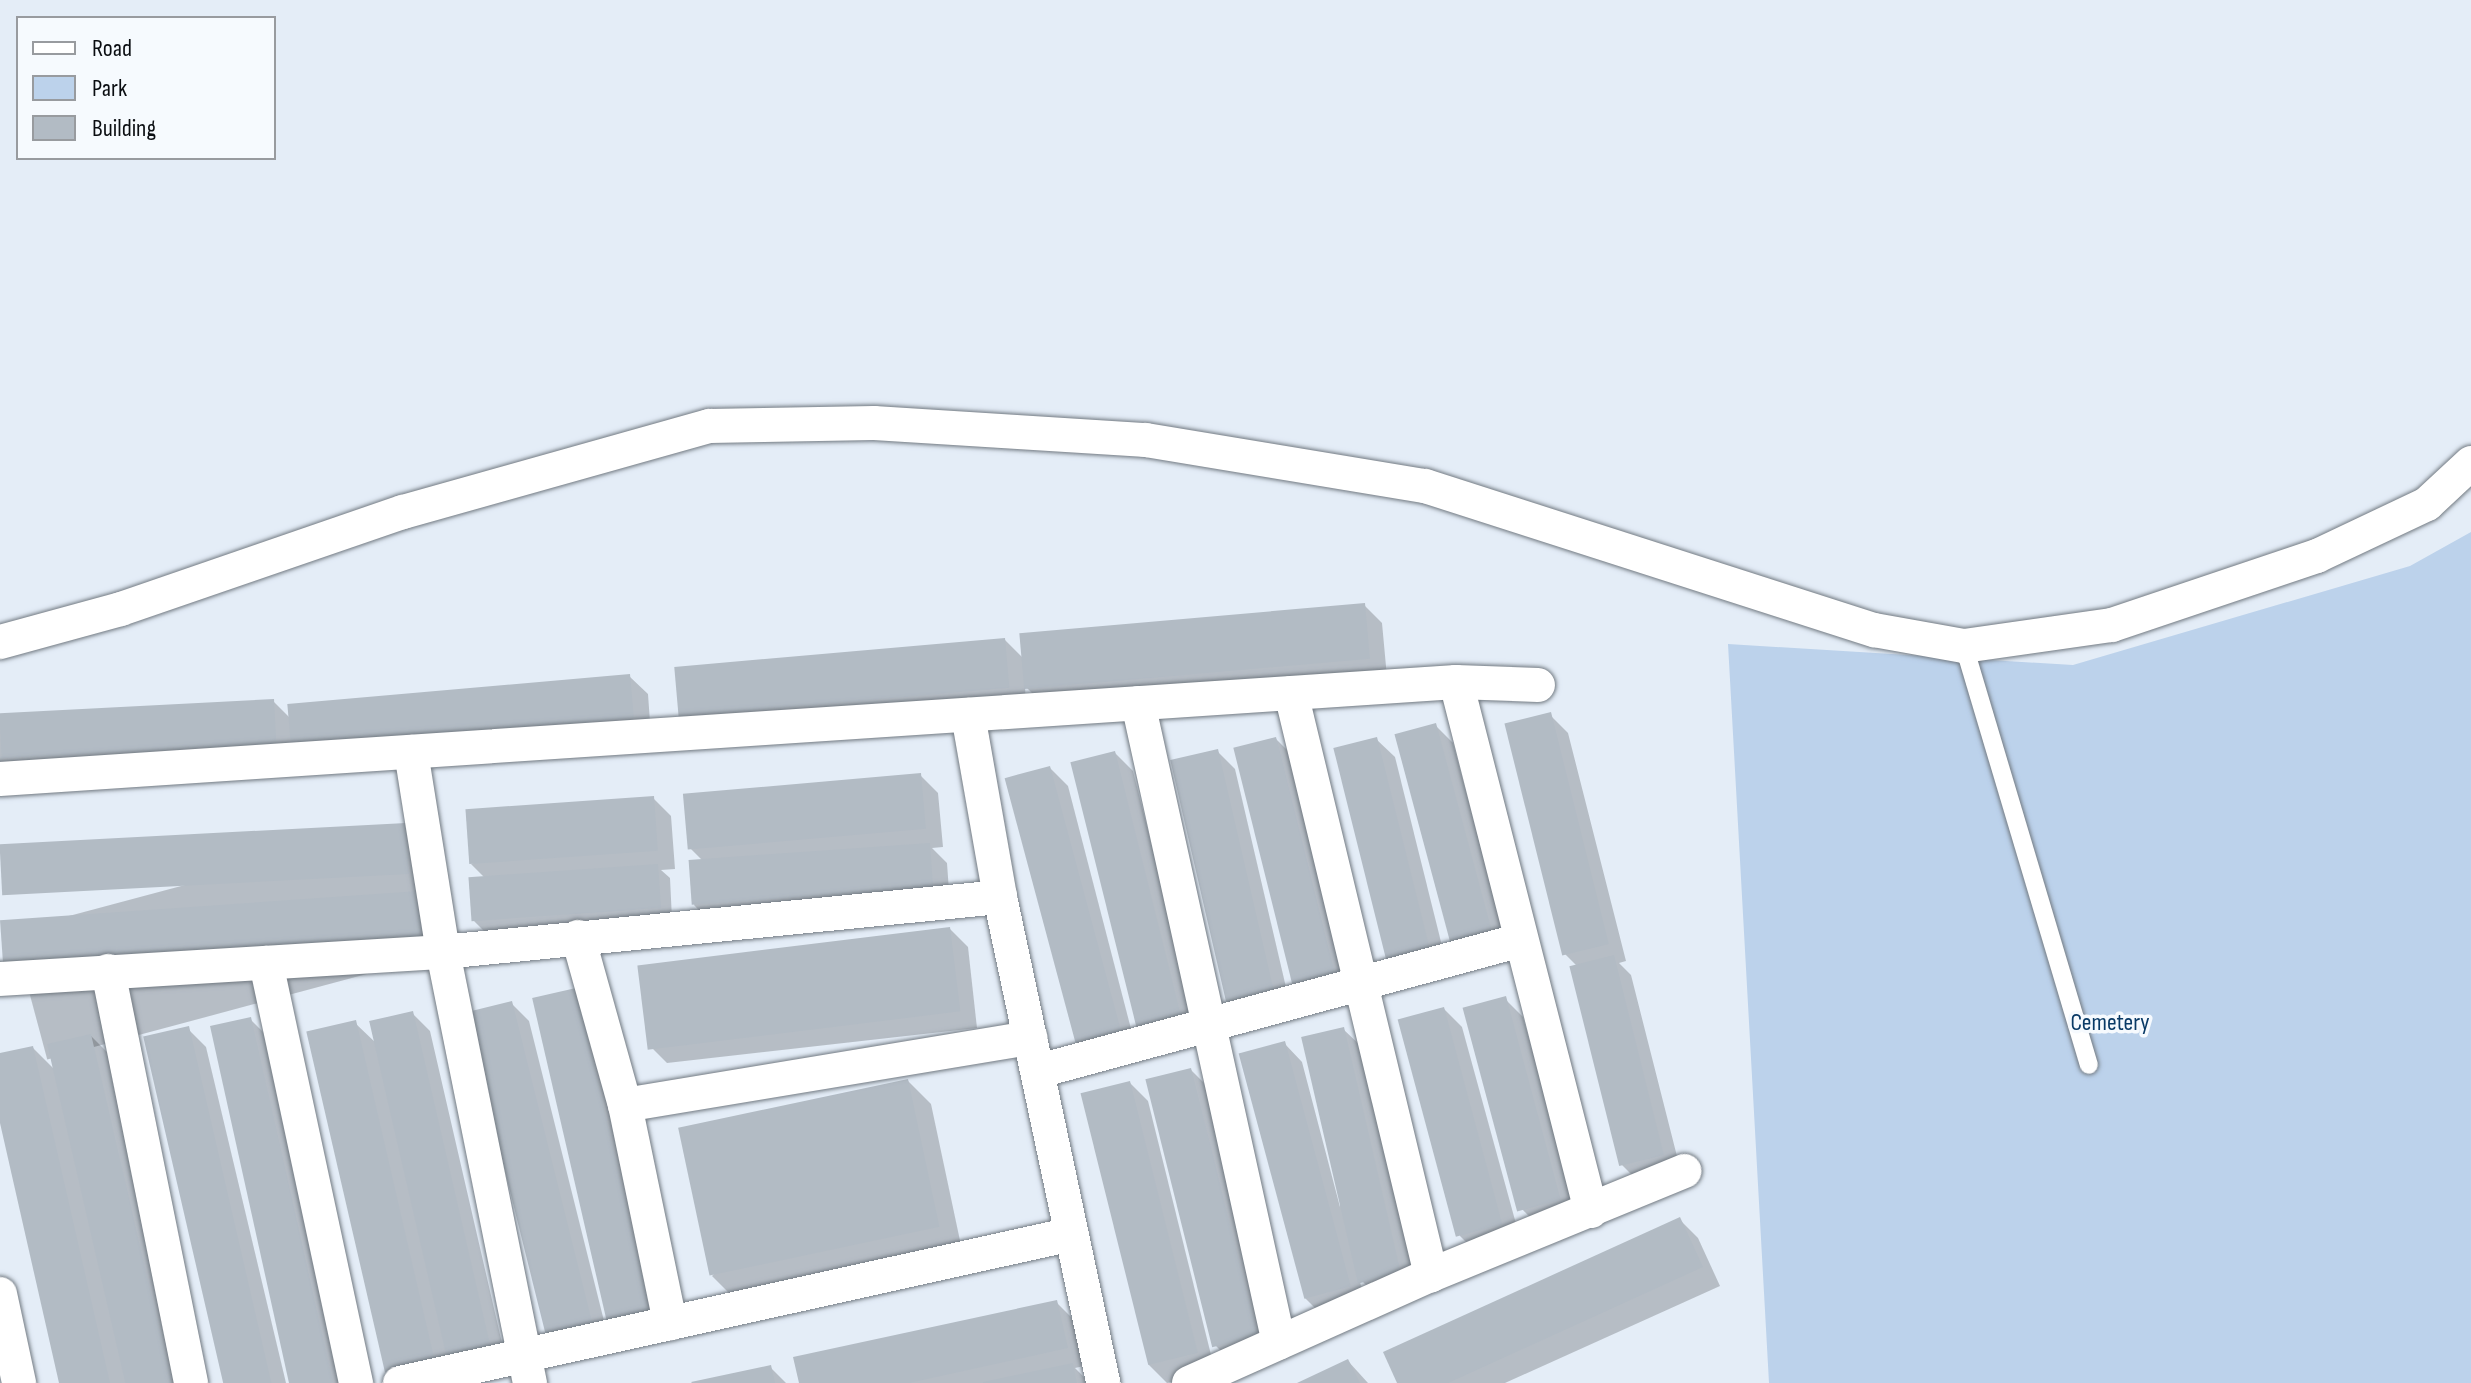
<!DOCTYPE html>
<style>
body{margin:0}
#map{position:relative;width:2471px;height:1383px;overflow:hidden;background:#e4edf7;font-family:"Sofia Sans Condensed",sans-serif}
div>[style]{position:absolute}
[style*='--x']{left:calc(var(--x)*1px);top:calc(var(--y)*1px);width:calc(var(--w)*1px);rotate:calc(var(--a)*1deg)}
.green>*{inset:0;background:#bcd2eb}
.shadow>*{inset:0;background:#0003;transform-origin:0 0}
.building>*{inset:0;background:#b2bbc4;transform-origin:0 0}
.roads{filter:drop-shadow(0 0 2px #727a82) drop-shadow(0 0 2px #727a82)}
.lane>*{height:18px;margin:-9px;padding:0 9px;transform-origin:9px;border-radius:9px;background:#fff}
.street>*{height:34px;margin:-17px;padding:0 17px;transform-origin:17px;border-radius:17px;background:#fff}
span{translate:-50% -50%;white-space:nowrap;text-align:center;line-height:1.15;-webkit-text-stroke:7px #f6fafe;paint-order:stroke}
.park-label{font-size:24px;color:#093a66}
.legend{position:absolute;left:16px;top:16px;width:260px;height:144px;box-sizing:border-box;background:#f6fafe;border:2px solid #989b9f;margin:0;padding:10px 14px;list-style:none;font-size:24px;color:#0a0d11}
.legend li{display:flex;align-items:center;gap:16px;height:40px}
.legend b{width:40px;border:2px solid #989b9f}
</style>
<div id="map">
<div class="green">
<div style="clip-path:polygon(2471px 532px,2471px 1383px,1769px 1383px,1728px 644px,2073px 665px,2410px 566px)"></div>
</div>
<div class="shadow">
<div style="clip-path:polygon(1364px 605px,1382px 623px,1387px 677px,1043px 704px,1025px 686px,1026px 706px,698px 730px,680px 711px,1005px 640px,1023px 658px)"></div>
<div style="clip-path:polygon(629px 676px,648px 694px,651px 736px,0 779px,0 718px,273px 701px,290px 718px)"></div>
<div style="clip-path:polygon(1550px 715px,1568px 733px,1626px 961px,1619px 963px,1631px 975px,1681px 1172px,1640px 1183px,1622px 1165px,1577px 966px,1565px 954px)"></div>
<div style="clip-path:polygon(1435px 725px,1453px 743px,1509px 953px,1471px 963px)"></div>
<div style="clip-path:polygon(1276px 739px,1294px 757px,1353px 999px,1294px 990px)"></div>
<div style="clip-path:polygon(1376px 739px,1395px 757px,1448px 970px,1406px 981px)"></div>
<div style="clip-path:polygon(1217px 751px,1235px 769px,1292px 1013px,1249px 1023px)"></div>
<div style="clip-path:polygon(1115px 753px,1133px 771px,1200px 1036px,1158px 1046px)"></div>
<div style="clip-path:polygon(1050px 768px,1068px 786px,1137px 1052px,1096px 1062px)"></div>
<div style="clip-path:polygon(920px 775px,938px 793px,943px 847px,932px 848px,947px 863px,950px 905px,712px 924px,694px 905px,704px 862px,690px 848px)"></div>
<div style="clip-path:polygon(653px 798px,671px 816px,675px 869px,661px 870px,670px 878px,672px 919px,486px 933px,474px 921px,486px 879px,471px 864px)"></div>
<div style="left:405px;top:826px;width:133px;height:406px;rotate:75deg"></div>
<div style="clip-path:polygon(950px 929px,968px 947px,977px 1028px,667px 1063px,649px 1045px)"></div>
<div style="clip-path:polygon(534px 999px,593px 1009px,669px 1334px,628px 1343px)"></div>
<div style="clip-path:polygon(1505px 999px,1523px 1017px,1579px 1217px,1540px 1228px,1522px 1209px)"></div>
<div style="clip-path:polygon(511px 1003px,529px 1021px,610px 1345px,567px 1356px)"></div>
<div style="clip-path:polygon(1444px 1009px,1462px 1027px,1521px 1242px,1478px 1254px,1460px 1236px)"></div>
<div style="clip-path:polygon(412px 1013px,430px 1031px,508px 1369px,446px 1345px,450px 1379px,397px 1383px,385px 1371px,355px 1023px,377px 1044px)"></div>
<div style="clip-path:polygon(251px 1020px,269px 1038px,346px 1383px,292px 1383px)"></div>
<div style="clip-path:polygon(188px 1029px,206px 1047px,286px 1383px,227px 1383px)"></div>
<div style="clip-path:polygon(1343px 1029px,1362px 1047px,1420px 1291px,1381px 1300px,1359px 1278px,1366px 1305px,1323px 1316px,1305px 1298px,1284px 1043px,1302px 1062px,1340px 1207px)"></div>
<div style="clip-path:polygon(91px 1036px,109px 1054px,184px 1383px,61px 1383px,0 1114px,0 1055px,33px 1048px,55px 1070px)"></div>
<div style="clip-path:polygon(1191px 1070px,1209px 1088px,1277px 1353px,1234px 1364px,1216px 1346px)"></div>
<div style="clip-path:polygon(908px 1081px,931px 1104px,962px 1250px,735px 1299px,712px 1276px)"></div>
<div style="clip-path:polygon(1130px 1083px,1148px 1101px,1215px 1371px,1167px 1383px,1149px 1365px)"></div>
<div style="clip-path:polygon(1680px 1220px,1698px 1238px,1720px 1286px,1505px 1383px,1399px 1383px)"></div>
<div style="clip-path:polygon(1056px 1302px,1074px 1320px,1084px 1366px,1075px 1368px,1090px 1383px,801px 1383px)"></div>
<div style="clip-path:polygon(1348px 1361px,1368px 1383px,1302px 1383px)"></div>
<div style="clip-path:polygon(770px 1367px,786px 1383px,695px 1383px)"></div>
</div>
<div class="building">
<div style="left:1365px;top:603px;width:56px;height:347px;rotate:85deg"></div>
<div style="left:1005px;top:638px;width:50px;height:332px;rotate:85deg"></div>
<div style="left:630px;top:674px;width:44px;height:344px;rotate:85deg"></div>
<div style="left:274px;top:699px;width:45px;height:275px;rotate:87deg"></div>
<div style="left:1551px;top:712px;width:239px;height:48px;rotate:76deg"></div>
<div style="left:1436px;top:723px;width:219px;height:43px;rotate:75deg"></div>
<div style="left:1276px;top:737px;width:251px;height:44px;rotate:76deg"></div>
<div style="left:1377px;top:737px;width:222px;height:45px;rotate:76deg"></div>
<div style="left:1218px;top:749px;width:253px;height:49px;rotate:77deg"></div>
<div style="left:1115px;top:751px;width:276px;height:46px;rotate:76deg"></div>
<div style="left:1050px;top:766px;width:277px;height:47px;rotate:75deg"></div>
<div style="left:921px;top:773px;width:56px;height:239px;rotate:85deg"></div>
<div style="left:654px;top:796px;width:55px;height:189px;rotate:86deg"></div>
<div style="left:406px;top:823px;width:51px;height:407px;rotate:87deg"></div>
<div style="left:930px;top:843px;width:45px;height:242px;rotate:86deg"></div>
<div style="left:658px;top:864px;width:44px;height:190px;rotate:86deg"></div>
<div style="left:419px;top:891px;width:47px;height:420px;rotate:86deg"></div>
<div style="left:950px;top:927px;width:85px;height:315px;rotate:83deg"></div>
<div style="left:1614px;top:955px;width:206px;height:46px;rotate:76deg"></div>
<div style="left:576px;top:988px;width:337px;height:45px;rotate:77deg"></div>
<div style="left:1506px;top:996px;width:211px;height:45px;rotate:75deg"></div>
<div style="left:512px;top:1001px;width:337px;height:48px;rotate:76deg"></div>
<div style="left:1444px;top:1007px;width:225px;height:48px;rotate:75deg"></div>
<div style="left:413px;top:1011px;width:349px;height:45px;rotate:77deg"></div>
<div style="clip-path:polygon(251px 1017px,333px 1382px,329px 1383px,289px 1383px,210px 1026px)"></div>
<div style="left:356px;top:1020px;width:350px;height:51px;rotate:77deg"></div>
<div style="left:189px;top:1026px;width:367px;height:47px;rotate:77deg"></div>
<div style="left:1344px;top:1027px;width:253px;height:44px;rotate:77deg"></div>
<div style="left:91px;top:1034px;width:358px;height:45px;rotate:77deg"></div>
<div style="left:1285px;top:1041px;width:254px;height:48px;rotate:75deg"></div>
<div style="clip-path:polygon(33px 1046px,110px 1383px,59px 1383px,0 1123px,0 1053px)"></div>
<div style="left:1191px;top:1068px;width:276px;height:47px;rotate:76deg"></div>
<div style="left:908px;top:1079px;width:151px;height:235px;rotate:78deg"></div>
<div style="left:1130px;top:1081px;width:280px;height:51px;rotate:76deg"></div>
<div style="clip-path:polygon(1680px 1217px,1703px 1267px,1448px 1383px,1397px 1383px,1383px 1352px)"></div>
<div style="clip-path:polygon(1057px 1300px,1068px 1348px,909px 1383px,799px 1383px,793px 1357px)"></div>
<div style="clip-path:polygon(1348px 1359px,1360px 1383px,1297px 1383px)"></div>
<div style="clip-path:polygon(1073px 1363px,1077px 1383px,983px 1383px,983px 1382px)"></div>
<div style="clip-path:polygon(771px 1365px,775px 1383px,692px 1383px,691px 1382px)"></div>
</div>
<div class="roads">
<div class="lane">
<div style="--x:1964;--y:646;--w:437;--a:73.4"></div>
</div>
<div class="street">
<div style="--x:0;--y:642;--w:125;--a:-15.3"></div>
<div style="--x:121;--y:609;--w:298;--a:-19"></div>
<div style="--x:403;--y:512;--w:318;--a:-15.7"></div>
<div style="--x:709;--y:426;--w:165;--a:-1"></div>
<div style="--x:874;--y:423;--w:273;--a:3.6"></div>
<div style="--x:1146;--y:440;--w:283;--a:9.4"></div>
<div style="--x:1425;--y:486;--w:472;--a:17.8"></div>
<div style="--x:1874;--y:630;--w:91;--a:10.1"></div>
<div style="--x:1964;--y:646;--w:149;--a:-8.1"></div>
<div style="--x:2112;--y:625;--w:216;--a:-18.6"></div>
<div style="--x:2317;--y:556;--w:122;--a:-25.3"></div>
<div style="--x:2427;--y:504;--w:60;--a:-43"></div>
<div style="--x:1456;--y:682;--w:546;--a:75.68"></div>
<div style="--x:1291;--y:693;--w:599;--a:76.47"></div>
<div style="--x:1138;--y:703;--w:655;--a:77.58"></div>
<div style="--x:968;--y:715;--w:185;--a:80"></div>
<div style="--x:1000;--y:897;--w:497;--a:78"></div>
<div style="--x:411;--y:752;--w:203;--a:80.9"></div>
<div style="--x:443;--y:952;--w:440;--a:78.6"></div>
<div style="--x:0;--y:779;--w:1459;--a:-3.81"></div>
<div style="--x:1456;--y:682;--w:82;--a:2.1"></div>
<div style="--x:578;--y:937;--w:174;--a:74.4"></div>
<div style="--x:625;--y:1105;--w:223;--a:78.3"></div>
<div style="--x:266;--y:963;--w:430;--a:77.9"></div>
<div style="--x:108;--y:971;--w:420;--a:78.6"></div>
<div style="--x:0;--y:979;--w:444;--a:-3.5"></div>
<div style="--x:443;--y:952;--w:560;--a:-5.64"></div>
<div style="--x:1039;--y:1071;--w:499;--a:-15.2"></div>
<div style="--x:625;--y:1105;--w:411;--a:-9.4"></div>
<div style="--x:0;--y:1294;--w:91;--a:77.9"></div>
<div style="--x:400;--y:1383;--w:688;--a:-12.5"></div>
<div style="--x:1189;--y:1383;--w:265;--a:-24.1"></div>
<div style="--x:1431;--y:1275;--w:274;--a:-22.3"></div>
</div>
</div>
<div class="park-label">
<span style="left:2110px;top:1023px">Cemetery</span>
</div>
<ul class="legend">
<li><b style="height:10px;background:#fff"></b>Road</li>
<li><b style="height:22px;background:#bcd2eb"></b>Park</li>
<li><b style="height:22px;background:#b2bbc4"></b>Building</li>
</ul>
</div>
